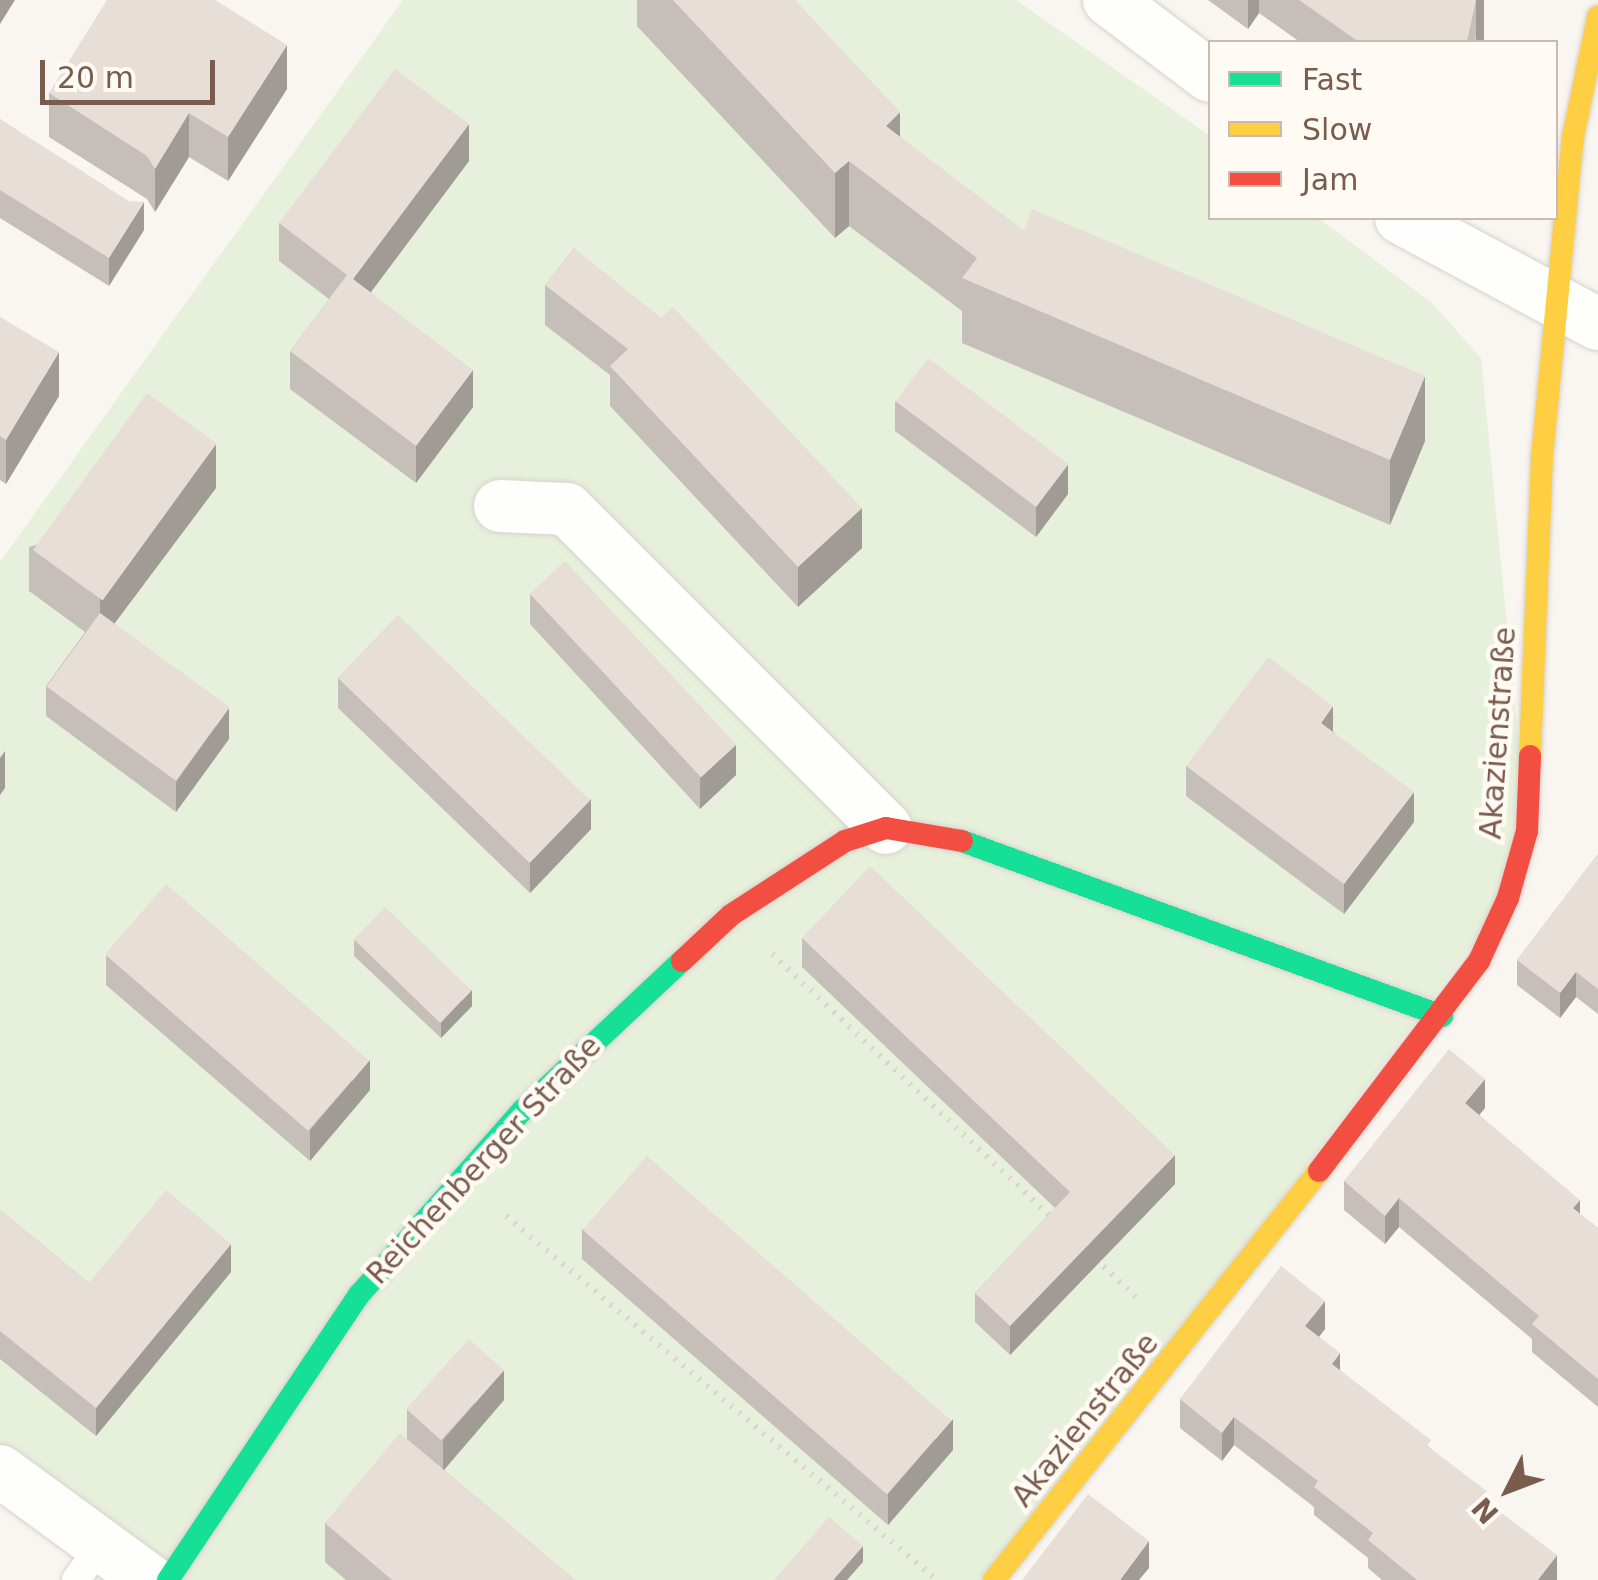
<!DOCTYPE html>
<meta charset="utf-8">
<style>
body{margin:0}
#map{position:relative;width:1598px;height:1580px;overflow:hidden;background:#f9f5f0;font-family:"DejaVu Sans",sans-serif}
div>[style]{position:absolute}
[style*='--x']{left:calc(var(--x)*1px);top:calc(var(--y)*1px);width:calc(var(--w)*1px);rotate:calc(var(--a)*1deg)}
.green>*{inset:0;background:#e7f0db}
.path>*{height:6px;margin-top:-3px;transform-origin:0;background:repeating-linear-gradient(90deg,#dcd5d0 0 2.5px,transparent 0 10.5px)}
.roads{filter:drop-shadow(0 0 2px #d7d1cb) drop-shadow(0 0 2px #d7d1cb)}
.lane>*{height:28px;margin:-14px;padding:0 14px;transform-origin:14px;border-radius:14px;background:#fefefd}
.street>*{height:52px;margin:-26px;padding:0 26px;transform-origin:26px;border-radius:26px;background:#fefefd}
.fast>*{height:22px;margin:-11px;padding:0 11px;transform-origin:11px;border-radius:11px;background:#16e098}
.slow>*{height:22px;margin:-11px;padding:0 11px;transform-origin:11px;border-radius:11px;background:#ffcf43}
.jam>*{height:22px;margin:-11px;padding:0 11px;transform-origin:11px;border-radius:11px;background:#f24e42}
.wall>*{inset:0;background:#c6bfb9}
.shaded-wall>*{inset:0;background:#a19b96;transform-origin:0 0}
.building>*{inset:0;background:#e6ded7;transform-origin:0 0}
span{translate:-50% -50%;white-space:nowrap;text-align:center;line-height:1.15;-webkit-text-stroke:9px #fffaf3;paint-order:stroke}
.street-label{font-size:30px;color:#7a5c4d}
.legend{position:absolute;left:1208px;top:40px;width:350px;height:180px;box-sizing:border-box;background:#fffaf3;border:2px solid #cabbb1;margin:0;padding:12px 18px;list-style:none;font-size:30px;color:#7a5c4d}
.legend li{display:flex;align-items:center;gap:20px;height:50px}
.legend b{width:50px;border:2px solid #cabbb1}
.north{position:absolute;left:1458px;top:1440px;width:100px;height:100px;-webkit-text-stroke:8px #fffaf3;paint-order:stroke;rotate:228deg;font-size:28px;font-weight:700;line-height:40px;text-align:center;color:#7a5c4d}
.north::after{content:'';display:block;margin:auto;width:35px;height:45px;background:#7a5c4d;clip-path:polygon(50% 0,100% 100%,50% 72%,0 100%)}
.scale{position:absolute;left:40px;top:60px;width:175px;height:45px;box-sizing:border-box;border:5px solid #7a5c4d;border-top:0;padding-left:12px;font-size:30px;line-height:35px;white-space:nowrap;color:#7a5c4d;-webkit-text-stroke:8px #fffaf3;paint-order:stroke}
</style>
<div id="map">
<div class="green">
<div style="clip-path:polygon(403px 0,1016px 0,1210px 136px,1210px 218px,1318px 218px,1431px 302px,1481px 358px,1527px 831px,1508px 898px,994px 1580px,154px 1580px,0 1469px,0 562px)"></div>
</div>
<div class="path">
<div style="--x:772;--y:954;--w:388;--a:43.3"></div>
<div style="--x:506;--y:1216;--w:563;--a:40.17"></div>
<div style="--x:1096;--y:1259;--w:62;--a:43.7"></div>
</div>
<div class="roads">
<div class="lane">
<div style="--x:76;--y:1580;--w:43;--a:-54.5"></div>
</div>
<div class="street">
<div style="--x:1109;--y:0;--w:126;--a:37"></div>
<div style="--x:1401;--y:218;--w:224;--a:28.3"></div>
<div style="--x:500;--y:506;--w:67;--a:2.6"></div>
<div style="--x:567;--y:509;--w:451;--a:45"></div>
<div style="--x:0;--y:1471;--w:185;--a:36.2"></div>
</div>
<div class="fast">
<div style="--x:962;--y:841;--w:511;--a:20.03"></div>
<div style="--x:168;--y:1580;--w:343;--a:-56.2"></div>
<div style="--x:359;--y:1295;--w:246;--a:-48.5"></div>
<div style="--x:522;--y:1111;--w:219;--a:-43.2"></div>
</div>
<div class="slow">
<div style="--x:1530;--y:756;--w:299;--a:-87.7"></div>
<div style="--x:1542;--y:457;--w:321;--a:-84.5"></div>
<div style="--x:1573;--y:137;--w:123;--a:-78.2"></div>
<div style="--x:994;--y:1580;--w:522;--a:-51.53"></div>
</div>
<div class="jam">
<div style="--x:682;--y:961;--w:67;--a:-43.2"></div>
<div style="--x:731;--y:915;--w:136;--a:-33"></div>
<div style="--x:845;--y:841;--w:43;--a:-17.6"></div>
<div style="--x:886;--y:828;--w:77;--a:9.7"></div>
<div style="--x:1319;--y:1171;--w:264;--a:-52.7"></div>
<div style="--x:1479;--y:961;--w:69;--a:-65.3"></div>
<div style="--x:1508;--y:898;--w:70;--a:-74.2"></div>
<div style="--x:1527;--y:831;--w:75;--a:-87.7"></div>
</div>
</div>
<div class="wall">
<div style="clip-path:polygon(637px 0,795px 0,900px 138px,1024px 231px,1425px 441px,1390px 525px,962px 343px,962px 311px,849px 226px,835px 238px,637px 26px)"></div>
<div style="clip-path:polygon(1208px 0,1484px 0,1475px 42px,1300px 42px,1259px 13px,1248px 29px)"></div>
<div style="clip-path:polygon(287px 89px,228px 181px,189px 157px,155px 212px,147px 199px,49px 137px,49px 93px)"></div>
<div style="clip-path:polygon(0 119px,144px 230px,109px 286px,0 218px)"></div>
<div style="clip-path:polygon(469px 161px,371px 292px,473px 407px,416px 483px,290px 389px,290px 351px,329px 299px,279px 261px,279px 223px)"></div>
<div style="clip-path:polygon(574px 248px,862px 548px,798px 607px,610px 406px,610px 375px,545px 325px,545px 285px)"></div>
<div style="clip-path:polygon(0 317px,59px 396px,6px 484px,0 480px)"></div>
<div style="clip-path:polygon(895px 401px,1068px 494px,1036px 537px,895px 431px)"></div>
<div style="clip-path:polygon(216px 488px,114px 623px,229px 739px,176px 812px,46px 716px,46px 686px,85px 632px,29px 591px,29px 547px)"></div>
<div style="clip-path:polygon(530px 594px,736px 775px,700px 809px,530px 624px)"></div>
<div style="clip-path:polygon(338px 678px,591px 829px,530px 893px,338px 708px)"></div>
<div style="clip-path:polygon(1333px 731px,1414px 822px,1344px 914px,1186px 796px,1186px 766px)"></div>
<div style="clip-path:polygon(1598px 854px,1598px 1014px,1576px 997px,1560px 1018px,1517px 985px,1517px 960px)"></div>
<div style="clip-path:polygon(802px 938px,1175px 1184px,1010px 1355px,975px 1322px,975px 1293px,1055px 1208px,802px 967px)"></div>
<div style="clip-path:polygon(354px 940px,472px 1006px,441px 1038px,354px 956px)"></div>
<div style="clip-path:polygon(106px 955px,370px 1090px,310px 1161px,106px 985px)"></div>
<div style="clip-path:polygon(1485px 1108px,1479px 1115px,1580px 1214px,1598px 1228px,1598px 1407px,1532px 1352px,1532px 1339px,1399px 1227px,1385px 1244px,1344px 1210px,1344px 1181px)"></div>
<div style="clip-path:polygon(0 1210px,89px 1283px,231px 1272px,96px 1436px,0 1359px)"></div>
<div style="clip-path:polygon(582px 1229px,953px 1450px,888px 1525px,582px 1259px)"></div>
<div style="clip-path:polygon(1325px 1329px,1319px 1337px,1340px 1370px,1431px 1449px,1488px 1503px,1557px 1580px,1382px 1580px,1368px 1568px,1368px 1558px,1314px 1515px,1314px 1507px,1234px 1445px,1222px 1461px,1180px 1428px,1180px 1399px)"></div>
<div style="clip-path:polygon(504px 1400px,444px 1470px,575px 1580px,346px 1580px,325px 1562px,325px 1523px,407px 1439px,407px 1409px)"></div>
</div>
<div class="shaded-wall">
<div style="clip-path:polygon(0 0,15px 0,0 24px)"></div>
<div style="clip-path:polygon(1248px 0,1259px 0,1259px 13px,1248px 29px)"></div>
<div style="left:1476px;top:0;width:8px;height:43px"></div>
<div style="clip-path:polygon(287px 45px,287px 89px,228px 181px,228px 137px)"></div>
<div style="clip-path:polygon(900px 112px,900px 177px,886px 126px)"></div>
<div style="clip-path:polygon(189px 113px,189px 157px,155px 212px,155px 169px)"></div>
<div style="clip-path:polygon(469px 124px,469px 161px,353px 316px,353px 279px)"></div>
<div style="clip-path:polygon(849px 161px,849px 226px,835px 238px,835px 173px)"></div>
<div style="clip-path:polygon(144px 202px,144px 230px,109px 286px,109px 258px)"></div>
<div style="clip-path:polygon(59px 352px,59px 396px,6px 484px,6px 440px)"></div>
<div style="clip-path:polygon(473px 370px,473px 407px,416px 483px,416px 446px)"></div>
<div style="clip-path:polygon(1425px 376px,1425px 441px,1390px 525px,1390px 460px)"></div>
<div style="clip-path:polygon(216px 444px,216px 488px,100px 643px,100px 599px)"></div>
<div style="clip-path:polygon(1068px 464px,1068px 494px,1036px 537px,1036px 507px)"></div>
<div style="clip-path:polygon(862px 508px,862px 548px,798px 607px,798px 567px)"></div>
<div style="clip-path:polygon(1333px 706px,1333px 737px,1321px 723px)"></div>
<div style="clip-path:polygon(229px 708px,229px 739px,176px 812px,176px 782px)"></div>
<div style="clip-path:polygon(736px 745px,736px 775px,700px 809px,700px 778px)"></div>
<div style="clip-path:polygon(5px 751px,5px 788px,0 795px,0 758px)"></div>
<div style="clip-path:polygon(1414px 792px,1414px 822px,1344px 914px,1344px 884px)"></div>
<div style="clip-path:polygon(591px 799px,591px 829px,530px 893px,530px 862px)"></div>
<div style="clip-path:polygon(1576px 972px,1576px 997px,1560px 1018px,1560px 993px)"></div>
<div style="clip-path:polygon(472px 990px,472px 1006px,441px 1038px,441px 1023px)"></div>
<div style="clip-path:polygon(370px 1060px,370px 1090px,310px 1161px,310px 1130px)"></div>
<div style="clip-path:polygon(1485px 1079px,1485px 1108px,1465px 1132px,1465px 1103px)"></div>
<div style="clip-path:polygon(1175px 1155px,1175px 1184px,1010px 1355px,1010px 1326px)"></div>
<div style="clip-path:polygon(1399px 1198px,1399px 1227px,1385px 1244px,1385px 1216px)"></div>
<div style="clip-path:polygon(1580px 1200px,1580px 1228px,1573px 1208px)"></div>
<div style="clip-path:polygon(231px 1244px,231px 1272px,96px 1436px,96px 1408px)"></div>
<div style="clip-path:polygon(1325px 1301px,1325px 1329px,1305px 1355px,1305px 1326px)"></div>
<div style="clip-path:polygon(1340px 1353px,1340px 1382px,1332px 1364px)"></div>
<div style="clip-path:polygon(504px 1370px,504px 1400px,443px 1471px,443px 1440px)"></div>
<div style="clip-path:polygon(1234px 1417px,1234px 1445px,1222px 1461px,1222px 1433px)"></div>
<div style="clip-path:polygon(953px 1419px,953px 1450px,888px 1525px,888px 1494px)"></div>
<div style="clip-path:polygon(1149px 1541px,1149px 1568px,1139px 1580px,1120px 1580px)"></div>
<div style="clip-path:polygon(863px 1546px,863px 1562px,847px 1580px,833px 1580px)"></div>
<div style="clip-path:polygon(1557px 1555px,1557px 1580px,1538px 1580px)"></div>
</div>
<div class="building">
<div style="clip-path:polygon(107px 0,215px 0,287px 45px,228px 137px,189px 113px,155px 169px,147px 156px,49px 93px)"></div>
<div style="clip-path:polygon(673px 0,795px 0,900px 112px,886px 126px,1024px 231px,1032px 209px,1425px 376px,1390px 460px,962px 278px,977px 258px,849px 161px,835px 173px)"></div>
<div style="clip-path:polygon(1299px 0,1476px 0,1467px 42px,1359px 42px)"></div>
<div style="clip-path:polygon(395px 69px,469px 124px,353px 279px,473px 370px,416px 446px,290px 351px,347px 275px,279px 223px)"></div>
<div style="clip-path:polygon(0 119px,129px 201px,144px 202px,109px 258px,0 190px)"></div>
<div style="clip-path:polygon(574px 248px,661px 318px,673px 307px,862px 508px,798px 567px,610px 366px,628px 349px,545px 285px)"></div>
<div style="clip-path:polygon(0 317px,59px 352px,6px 440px,0 436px)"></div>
<div style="left:928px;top:358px;width:176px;height:54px;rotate:37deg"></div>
<div style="left:147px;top:393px;width:86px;height:194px;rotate:36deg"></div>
<div style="left:565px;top:561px;width:251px;height:48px;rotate:47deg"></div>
<div style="left:100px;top:613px;width:160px;height:91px;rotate:36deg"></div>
<div style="left:398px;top:615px;width:267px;height:87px;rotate:44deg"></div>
<div style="clip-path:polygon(1268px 657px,1333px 706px,1321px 723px,1414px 792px,1344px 884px,1186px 766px)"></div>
<div style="clip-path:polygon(1598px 854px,1598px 989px,1576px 972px,1560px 993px,1517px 960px)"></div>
<div style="clip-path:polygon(870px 866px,1175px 1155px,1010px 1326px,975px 1293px,1070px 1192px,802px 938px)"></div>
<div style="left:166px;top:884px;width:269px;height:93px;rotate:41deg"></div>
<div style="left:385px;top:907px;width:120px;height:45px;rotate:44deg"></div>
<div style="clip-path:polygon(1449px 1049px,1485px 1079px,1465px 1103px,1580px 1200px,1573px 1208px,1598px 1228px,1598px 1379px,1532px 1324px,1539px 1316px,1399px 1198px,1385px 1216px,1344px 1181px)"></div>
<div style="left:647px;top:1156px;width:403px;height:98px;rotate:41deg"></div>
<div style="clip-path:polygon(166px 1190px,231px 1244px,96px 1408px,0 1331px,0 1210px,89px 1283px)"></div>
<div style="clip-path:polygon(1281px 1266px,1325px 1301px,1305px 1326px,1340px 1353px,1332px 1364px,1431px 1440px,1427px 1446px,1488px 1492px,1483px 1499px,1557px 1555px,1538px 1580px,1417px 1580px,1368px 1540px,1373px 1533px,1314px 1487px,1318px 1481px,1234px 1417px,1222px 1433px,1180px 1399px)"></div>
<div style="left:469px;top:1339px;width:47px;height:94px;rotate:42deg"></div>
<div style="clip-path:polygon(400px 1433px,575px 1580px,392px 1580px,325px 1523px)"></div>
<div style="clip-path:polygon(1088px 1494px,1149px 1541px,1120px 1579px,1121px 1580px,1022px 1580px)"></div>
<div style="clip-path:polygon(829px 1517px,863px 1546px,833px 1580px,774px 1580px)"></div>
</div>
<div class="street-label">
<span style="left:1498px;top:733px;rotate:-86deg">Akazienstraße</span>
<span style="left:484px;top:1160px;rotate:-47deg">Reichenberger Straße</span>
<span style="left:1085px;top:1420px;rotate:-51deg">Akazienstraße</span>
</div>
<ul class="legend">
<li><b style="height:12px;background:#16e098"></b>Fast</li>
<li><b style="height:12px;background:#ffcf43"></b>Slow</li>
<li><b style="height:12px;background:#f24e42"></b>Jam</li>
</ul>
<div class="north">N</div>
<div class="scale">20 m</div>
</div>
